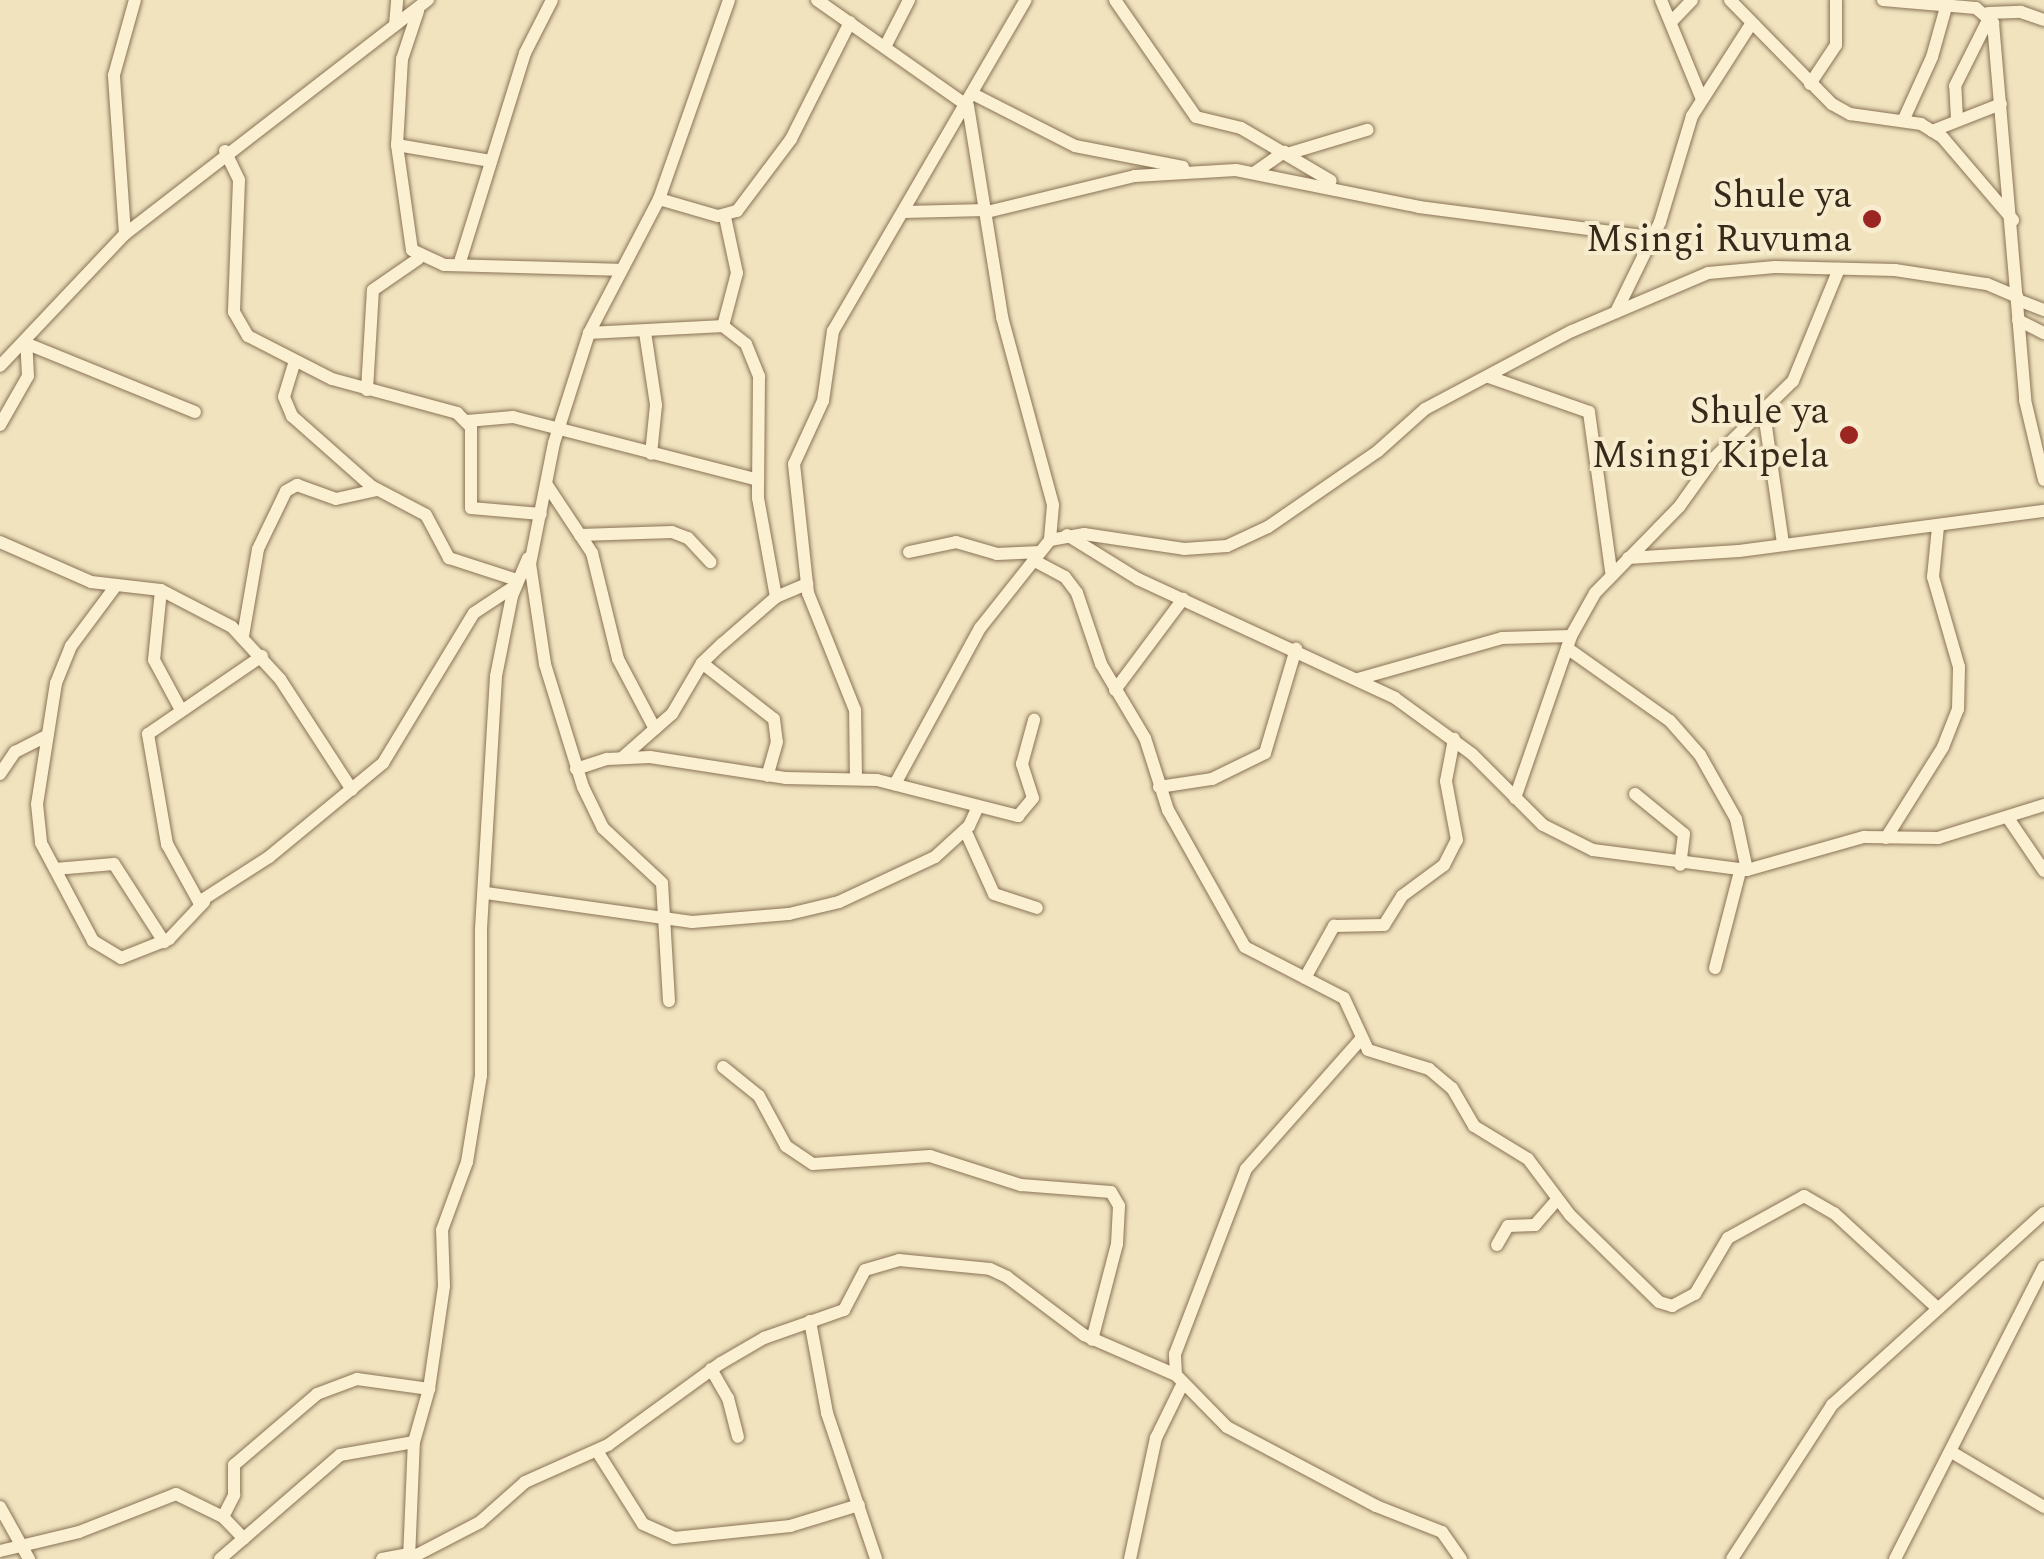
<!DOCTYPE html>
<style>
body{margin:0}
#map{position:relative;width:2044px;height:1559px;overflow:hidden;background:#f0e3be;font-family:Spectral,serif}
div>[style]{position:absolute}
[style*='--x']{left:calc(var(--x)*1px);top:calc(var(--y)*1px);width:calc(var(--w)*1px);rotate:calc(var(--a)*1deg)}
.roads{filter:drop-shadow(0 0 2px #897356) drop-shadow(0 0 2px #897356)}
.minor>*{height:12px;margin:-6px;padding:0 6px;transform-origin:6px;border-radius:6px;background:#fbf0d1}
.dots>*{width:28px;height:28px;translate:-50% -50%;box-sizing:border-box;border:5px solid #f7edce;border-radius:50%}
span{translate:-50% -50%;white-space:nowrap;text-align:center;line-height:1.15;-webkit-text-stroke:8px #f7edce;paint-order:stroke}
.poi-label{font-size:38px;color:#382a1b}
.right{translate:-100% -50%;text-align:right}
</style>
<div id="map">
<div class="roads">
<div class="minor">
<div style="--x:817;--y:0;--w:184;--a:35.1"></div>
<div style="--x:968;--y:106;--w:214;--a:80.8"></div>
<div style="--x:1002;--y:317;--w:195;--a:74.8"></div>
<div style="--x:1053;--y:505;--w:35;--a:95"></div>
<div style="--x:1050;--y:540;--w:112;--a:128.5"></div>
<div style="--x:980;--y:628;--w:178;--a:118.6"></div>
<div style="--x:1115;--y:0;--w:142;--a:55.3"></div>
<div style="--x:1196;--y:117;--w:46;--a:13.7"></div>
<div style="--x:1241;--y:128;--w:104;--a:30.5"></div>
<div style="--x:1661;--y:0;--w:105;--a:67.6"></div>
<div style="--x:1730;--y:0;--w:146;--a:45.6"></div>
<div style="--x:1832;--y:104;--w:21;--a:29"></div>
<div style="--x:1850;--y:114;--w:72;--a:8"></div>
<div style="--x:1921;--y:124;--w:26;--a:32"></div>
<div style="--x:1943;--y:138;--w:108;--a:49.5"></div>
<div style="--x:1883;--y:0;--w:93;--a:4.9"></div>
<div style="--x:1976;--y:8;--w:23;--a:41"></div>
<div style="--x:1993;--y:23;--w:378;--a:85.1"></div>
<div style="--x:2025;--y:400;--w:82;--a:76.6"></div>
<div style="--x:418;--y:11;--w:51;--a:108.4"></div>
<div style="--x:402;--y:59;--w:86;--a:93.3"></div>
<div style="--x:397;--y:145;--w:106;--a:81.9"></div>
<div style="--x:412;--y:250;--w:35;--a:25"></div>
<div style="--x:444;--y:265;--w:176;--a:1.6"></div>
<div style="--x:1988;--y:13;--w:33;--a:-2"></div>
<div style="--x:2021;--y:12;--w:24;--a:19"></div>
<div style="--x:1671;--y:22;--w:30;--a:-46"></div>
<div style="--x:395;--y:25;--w:25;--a:-85"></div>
<div style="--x:885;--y:47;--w:53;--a:-62.9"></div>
<div style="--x:1810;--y:84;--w:47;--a:-56.3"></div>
<div style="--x:1836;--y:45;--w:45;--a:-90"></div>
<div style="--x:975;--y:95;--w:112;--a:27"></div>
<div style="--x:1075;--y:146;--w:110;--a:11"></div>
<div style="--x:1957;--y:119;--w:33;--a:-93"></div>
<div style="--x:1955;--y:86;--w:78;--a:-63.4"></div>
<div style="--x:1903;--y:121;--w:70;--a:-65.6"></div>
<div style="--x:1932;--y:57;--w:59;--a:-74.3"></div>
<div style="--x:1932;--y:131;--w:74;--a:-21.4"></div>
<div style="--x:397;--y:145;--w:95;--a:9.7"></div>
<div style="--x:225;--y:151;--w:32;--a:64"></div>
<div style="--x:239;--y:180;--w:132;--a:92.2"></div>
<div style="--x:234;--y:312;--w:28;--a:60"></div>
<div style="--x:248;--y:336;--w:94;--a:27.1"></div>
<div style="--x:332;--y:379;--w:130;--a:15.2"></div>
<div style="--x:457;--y:413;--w:20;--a:45"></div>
<div style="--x:471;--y:427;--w:81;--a:90"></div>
<div style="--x:471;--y:508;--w:70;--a:4.9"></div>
<div style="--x:1287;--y:154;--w:84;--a:-16.7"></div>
<div style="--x:1254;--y:173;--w:37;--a:-35"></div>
<div style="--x:659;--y:199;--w:61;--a:16.1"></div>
<div style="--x:718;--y:216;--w:20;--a:-15"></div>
<div style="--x:737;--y:211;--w:90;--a:-53.1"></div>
<div style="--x:791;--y:139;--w:131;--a:-63.2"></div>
<div style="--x:904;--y:212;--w:82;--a:-1.4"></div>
<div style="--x:987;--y:212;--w:152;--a:-13.7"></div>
<div style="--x:1135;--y:176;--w:101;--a:-3.4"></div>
<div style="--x:1236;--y:170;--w:187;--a:11.4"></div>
<div style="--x:1419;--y:207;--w:233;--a:7.4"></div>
<div style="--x:725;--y:217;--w:57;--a:77.9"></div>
<div style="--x:737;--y:273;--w:55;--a:104.8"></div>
<div style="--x:723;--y:326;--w:29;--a:38"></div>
<div style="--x:746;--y:344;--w:35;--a:68"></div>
<div style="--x:759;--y:376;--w:122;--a:90.5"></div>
<div style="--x:758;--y:498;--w:101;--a:79.7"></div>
<div style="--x:125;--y:234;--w:159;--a:-94"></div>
<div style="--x:114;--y:75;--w:78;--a:-74.4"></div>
<div style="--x:459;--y:265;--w:222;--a:-72.7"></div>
<div style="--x:525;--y:53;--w:59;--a:-63"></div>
<div style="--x:2018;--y:300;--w:28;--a:21"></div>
<div style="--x:1616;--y:312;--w:100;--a:-63.9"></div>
<div style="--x:1660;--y:222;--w:111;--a:-73.2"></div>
<div style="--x:1692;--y:116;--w:109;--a:-57.3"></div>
<div style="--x:2018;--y:320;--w:29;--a:27"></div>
<div style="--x:645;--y:332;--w:74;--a:81.4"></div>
<div style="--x:656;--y:405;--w:49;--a:95.8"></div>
<div style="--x:589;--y:333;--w:134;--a:-3"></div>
<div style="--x:30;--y:345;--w:178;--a:22.1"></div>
<div style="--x:294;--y:364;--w:34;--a:107"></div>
<div style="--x:284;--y:397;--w:21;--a:67"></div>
<div style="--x:292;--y:416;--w:106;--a:41.5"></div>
<div style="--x:371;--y:486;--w:62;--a:27.8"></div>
<div style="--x:426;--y:515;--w:49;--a:61.9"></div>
<div style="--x:449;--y:558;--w:71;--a:17.9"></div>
<div style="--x:0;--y:366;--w:182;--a:-46.6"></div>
<div style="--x:125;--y:234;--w:383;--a:-37.7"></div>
<div style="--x:1489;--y:377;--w:106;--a:19.3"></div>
<div style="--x:1589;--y:412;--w:161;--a:82.1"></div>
<div style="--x:367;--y:390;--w:100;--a:-86.6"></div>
<div style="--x:373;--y:290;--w:55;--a:-34.6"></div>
<div style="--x:1764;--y:413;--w:132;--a:81.7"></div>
<div style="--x:467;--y:421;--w:46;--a:-5"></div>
<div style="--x:513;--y:417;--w:253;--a:14.4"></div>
<div style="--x:0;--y:425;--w:56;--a:-60.3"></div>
<div style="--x:28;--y:376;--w:33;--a:-93"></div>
<div style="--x:547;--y:485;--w:82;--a:56.5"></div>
<div style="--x:592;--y:553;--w:109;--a:76.2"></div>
<div style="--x:618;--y:659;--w:79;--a:62.1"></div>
<div style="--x:580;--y:535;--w:92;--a:-1.9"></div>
<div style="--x:672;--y:532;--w:17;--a:21"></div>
<div style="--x:688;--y:538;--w:33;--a:47"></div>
<div style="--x:1067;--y:535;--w:84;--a:31.8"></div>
<div style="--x:1138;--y:579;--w:283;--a:24.8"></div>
<div style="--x:1395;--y:698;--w:95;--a:36"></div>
<div style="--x:1472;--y:754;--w:100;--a:45"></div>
<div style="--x:1543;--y:825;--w:56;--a:26.6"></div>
<div style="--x:1593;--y:850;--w:155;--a:7.4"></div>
<div style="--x:1747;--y:870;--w:122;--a:-15.8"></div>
<div style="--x:1864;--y:837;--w:74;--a:0.8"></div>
<div style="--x:1938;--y:838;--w:111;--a:-17.3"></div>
<div style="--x:1050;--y:540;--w:35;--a:-10"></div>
<div style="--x:1084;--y:534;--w:101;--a:8.5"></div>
<div style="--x:1184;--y:549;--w:43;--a:-4"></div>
<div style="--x:1227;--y:546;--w:45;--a:-24.9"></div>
<div style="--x:1268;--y:527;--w:134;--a:-34.6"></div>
<div style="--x:1378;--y:451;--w:63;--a:-41.8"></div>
<div style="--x:1425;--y:409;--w:166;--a:-28"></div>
<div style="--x:1572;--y:331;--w:148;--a:-23.1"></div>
<div style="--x:1708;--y:273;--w:67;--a:-5.1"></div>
<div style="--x:1775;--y:267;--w:120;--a:1.4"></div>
<div style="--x:1895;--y:270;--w:93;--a:8.7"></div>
<div style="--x:1987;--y:284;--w:33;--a:23"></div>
<div style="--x:0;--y:542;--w:99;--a:23.7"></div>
<div style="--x:91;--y:582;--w:70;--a:6.5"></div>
<div style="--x:161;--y:590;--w:80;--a:27.5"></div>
<div style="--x:232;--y:627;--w:71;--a:47.3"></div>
<div style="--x:280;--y:679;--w:132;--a:57"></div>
<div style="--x:909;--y:552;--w:48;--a:-12"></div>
<div style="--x:956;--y:542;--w:43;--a:16.3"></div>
<div style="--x:997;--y:554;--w:43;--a:-2.7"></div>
<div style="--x:1628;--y:558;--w:111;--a:-3.6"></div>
<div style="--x:1739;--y:551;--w:308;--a:-7.5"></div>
<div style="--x:1033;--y:560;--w:36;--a:28"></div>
<div style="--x:1065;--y:577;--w:20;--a:53"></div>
<div style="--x:1077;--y:593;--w:75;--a:71.3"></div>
<div style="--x:1101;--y:664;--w:86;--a:59.3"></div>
<div style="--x:1145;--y:738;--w:76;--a:72.3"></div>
<div style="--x:1168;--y:810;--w:157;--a:60.7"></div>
<div style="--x:1245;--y:947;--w:111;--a:27.3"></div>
<div style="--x:1344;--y:998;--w:57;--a:65.2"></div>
<div style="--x:1368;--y:1050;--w:64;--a:17.3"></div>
<div style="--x:1429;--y:1069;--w:30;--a:40"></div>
<div style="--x:1452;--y:1088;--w:44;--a:59.9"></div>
<div style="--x:1474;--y:1126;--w:63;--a:31.4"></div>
<div style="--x:1528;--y:1159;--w:70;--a:53.1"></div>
<div style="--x:1570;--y:1215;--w:124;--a:44.3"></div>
<div style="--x:1659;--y:1302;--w:14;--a:17"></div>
<div style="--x:1672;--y:1306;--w:26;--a:-28"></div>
<div style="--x:1695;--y:1294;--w:65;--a:-59.5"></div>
<div style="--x:1728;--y:1238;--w:87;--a:-28.9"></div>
<div style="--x:1804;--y:1196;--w:34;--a:30"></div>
<div style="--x:1834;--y:1213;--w:137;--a:42.6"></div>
<div style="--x:115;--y:587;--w:74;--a:126.7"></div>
<div style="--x:71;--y:646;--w:40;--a:112"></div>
<div style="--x:56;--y:683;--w:122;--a:98.9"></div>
<div style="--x:37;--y:804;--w:39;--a:84"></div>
<div style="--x:41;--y:843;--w:111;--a:62"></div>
<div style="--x:93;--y:941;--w:33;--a:31"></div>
<div style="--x:121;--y:958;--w:52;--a:-21.6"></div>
<div style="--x:169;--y:939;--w:51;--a:-46.6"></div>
<div style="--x:161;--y:590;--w:70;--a:95.7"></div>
<div style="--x:154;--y:660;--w:57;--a:61.6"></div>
<div style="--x:243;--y:636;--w:88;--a:-80.2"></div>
<div style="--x:258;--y:549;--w:64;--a:-64.2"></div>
<div style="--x:286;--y:491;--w:13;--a:-29"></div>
<div style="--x:297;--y:485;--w:41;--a:19.7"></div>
<div style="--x:336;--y:499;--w:42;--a:-12.4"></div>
<div style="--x:1567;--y:648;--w:126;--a:35.3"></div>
<div style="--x:1670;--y:721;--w:45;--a:48.6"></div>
<div style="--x:1700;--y:755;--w:73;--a:60.6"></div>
<div style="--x:1736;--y:819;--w:52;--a:77.8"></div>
<div style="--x:262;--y:656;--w:138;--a:145.6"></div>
<div style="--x:148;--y:734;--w:112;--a:80.2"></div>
<div style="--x:167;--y:844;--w:66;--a:61.1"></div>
<div style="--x:199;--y:902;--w:83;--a:-32.7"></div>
<div style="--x:269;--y:857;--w:148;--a:-39.5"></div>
<div style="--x:383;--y:763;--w:175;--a:-58.8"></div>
<div style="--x:474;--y:613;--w:49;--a:-33.4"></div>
<div style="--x:702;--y:663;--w:91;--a:37.9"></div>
<div style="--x:774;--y:719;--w:23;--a:83"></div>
<div style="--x:777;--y:742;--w:35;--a:106"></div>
<div style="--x:1358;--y:679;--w:150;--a:-15.9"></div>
<div style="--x:1502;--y:638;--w:69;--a:-1.7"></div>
<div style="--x:1115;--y:690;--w:114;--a:-53.2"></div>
<div style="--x:623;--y:757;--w:65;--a:-41.3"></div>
<div style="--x:672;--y:714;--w:59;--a:-59.5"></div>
<div style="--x:702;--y:663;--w:28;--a:-44"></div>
<div style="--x:722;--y:644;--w:72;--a:-41"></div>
<div style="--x:776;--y:597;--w:34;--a:-23"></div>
<div style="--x:576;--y:769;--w:33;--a:-18"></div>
<div style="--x:607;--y:759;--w:43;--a:-2.7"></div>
<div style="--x:650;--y:757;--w:138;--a:8.8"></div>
<div style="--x:786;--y:778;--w:91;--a:1.3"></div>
<div style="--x:877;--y:780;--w:146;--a:14.3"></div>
<div style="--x:1018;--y:816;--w:23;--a:-50"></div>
<div style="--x:1033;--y:798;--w:36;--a:-108"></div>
<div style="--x:1022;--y:764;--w:46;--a:-74.7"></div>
<div style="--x:0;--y:774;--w:27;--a:-56"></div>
<div style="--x:15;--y:752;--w:35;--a:-27"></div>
<div style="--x:856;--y:778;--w:68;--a:-90.8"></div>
<div style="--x:855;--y:710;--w:126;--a:-111.9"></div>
<div style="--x:808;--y:593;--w:130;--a:-96.2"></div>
<div style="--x:794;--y:464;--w:69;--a:-65.3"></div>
<div style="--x:823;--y:401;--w:71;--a:-81.9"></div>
<div style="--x:833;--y:331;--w:383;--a:-59.8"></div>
<div style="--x:1159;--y:787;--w:54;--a:-8.6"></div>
<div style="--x:1212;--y:779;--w:59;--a:-26.1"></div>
<div style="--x:1265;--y:753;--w:109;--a:-73.4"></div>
<div style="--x:1635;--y:794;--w:63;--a:39.2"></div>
<div style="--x:1684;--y:834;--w:31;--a:97"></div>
<div style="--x:1515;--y:798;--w:171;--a:-70.9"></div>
<div style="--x:1571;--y:636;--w:49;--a:-60.8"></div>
<div style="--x:1595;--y:593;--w:120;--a:-45.7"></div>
<div style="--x:1679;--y:507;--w:60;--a:-54.5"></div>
<div style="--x:1714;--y:458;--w:110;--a:-44.3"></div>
<div style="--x:1793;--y:381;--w:121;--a:-67.7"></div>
<div style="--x:2008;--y:818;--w:64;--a:55.8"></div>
<div style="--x:965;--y:830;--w:70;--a:65.6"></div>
<div style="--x:994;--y:894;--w:45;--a:18"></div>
<div style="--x:1886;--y:838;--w:107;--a:-57.9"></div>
<div style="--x:1943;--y:747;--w:41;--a:-68.5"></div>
<div style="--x:1958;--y:709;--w:42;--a:-88.6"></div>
<div style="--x:1959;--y:667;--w:94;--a:-106.1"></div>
<div style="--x:1933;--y:577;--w:50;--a:-84.3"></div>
<div style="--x:55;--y:869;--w:59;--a:-4.8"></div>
<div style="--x:114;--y:864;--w:93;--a:57.3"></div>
<div style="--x:486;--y:893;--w:208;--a:8"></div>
<div style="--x:692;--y:922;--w:97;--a:-4.7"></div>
<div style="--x:789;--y:914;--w:51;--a:-13.5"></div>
<div style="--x:839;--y:902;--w:106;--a:-25.1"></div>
<div style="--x:935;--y:857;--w:46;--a:-42.4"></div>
<div style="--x:969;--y:826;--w:19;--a:-65"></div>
<div style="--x:1715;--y:968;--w:100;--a:-75.5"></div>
<div style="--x:1305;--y:978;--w:60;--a:-60.9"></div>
<div style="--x:1334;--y:926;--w:50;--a:-1.1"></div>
<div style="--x:1384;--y:925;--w:34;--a:-58"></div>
<div style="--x:1402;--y:896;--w:52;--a:-36.4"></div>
<div style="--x:1444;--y:865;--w:28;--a:-63"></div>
<div style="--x:1457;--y:840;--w:60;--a:-100.6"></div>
<div style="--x:1446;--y:781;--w:43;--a:-79.2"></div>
<div style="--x:669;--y:1001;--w:118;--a:-93.4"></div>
<div style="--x:662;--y:883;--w:81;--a:-137"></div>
<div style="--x:603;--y:828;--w:46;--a:-116"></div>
<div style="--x:583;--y:787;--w:129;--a:-107.2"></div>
<div style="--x:545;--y:664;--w:101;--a:-98.5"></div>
<div style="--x:530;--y:564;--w:123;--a:-78.8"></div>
<div style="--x:554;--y:443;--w:115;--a:-72.3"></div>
<div style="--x:589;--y:333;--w:151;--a:-62.4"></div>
<div style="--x:659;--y:199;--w:211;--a:-70.6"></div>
<div style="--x:723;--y:1067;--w:46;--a:38.9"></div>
<div style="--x:759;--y:1096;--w:57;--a:61.6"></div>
<div style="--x:786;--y:1146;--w:32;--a:34"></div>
<div style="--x:813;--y:1164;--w:117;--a:-3.9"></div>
<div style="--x:930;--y:1156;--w:96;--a:17.7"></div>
<div style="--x:1021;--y:1185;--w:90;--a:4.4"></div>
<div style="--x:1111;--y:1192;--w:16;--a:60"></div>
<div style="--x:1119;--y:1206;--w:38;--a:93"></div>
<div style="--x:1117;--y:1244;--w:99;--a:104.6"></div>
<div style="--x:1497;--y:1245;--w:22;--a:-60"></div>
<div style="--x:1508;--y:1226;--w:27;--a:-2"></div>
<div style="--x:1535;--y:1225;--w:33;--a:-49"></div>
<div style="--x:810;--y:1321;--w:94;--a:79.5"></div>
<div style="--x:827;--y:1413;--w:154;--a:71.4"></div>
<div style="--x:711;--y:1369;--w:34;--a:60"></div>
<div style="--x:728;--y:1398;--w:40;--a:75.6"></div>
<div style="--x:1176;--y:1375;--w:21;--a:-93"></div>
<div style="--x:1175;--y:1354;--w:198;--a:-69"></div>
<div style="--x:1246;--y:1169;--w:174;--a:-48.5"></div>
<div style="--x:597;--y:1451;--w:86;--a:57.8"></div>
<div style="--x:643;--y:1524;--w:34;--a:24"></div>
<div style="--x:674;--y:1538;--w:117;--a:-5.9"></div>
<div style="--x:790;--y:1526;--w:72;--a:-16.9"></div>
<div style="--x:1953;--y:1453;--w:106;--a:30.7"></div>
<div style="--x:0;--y:1507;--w:60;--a:60.9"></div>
<div style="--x:223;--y:1517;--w:25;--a:-63"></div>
<div style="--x:234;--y:1495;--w:30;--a:-90"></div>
<div style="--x:234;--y:1465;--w:109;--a:-40.5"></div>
<div style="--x:317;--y:1394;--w:43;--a:-20.6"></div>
<div style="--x:357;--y:1379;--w:73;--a:7.9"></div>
<div style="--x:0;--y:1551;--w:81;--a:-13.5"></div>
<div style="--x:79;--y:1532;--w:104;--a:-21.4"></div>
<div style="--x:176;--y:1494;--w:52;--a:26.1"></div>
<div style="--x:223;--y:1517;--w:30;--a:46"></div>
<div style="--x:220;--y:1559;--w:159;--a:-40.9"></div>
<div style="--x:340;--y:1455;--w:75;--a:-10"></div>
<div style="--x:382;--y:1559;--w:26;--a:-11"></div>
<div style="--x:409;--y:1559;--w:80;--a:-27.5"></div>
<div style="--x:480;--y:1522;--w:60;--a:-41.6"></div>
<div style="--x:525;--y:1482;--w:91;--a:-24"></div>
<div style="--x:608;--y:1445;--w:140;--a:-36"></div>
<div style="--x:721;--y:1363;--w:50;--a:-30.2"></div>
<div style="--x:764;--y:1338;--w:85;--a:-19.3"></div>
<div style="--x:844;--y:1310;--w:45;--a:-62.3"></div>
<div style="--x:865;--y:1270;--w:35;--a:-16"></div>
<div style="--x:899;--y:1260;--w:91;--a:5.6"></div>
<div style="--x:990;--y:1269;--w:19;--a:25"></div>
<div style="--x:1007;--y:1277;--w:96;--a:37"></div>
<div style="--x:1084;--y:1335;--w:100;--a:23.5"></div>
<div style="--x:1176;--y:1375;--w:73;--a:45.6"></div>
<div style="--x:1227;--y:1427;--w:169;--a:27.9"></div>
<div style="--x:1376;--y:1506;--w:71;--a:21.5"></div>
<div style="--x:1442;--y:1532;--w:33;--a:55"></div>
<div style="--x:409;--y:1559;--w:117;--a:-87.6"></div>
<div style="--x:414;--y:1442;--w:55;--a:-74.2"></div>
<div style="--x:429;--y:1389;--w:104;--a:-81.7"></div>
<div style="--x:444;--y:1286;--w:56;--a:-92"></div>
<div style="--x:442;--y:1230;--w:72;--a:-69.8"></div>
<div style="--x:467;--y:1162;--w:87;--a:-80.8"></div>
<div style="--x:481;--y:1076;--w:147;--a:-90"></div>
<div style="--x:481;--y:929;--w:253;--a:-86.6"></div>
<div style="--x:496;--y:676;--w:82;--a:-78.7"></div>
<div style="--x:512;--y:596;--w:41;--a:-67.2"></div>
<div style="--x:1130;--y:1559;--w:124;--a:-77.9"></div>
<div style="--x:1156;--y:1438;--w:61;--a:-63.9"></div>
<div style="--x:1732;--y:1559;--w:184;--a:-57"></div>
<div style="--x:1832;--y:1405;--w:286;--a:-42.2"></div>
<div style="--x:1895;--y:1559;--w:328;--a:-63"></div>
</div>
</div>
<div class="dots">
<div style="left:1872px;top:219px;background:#9b2622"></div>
<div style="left:1849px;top:435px;background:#9b2622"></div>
</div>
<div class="poi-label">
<span class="right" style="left:1852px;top:219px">Shule ya<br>Msingi Ruvuma</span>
<span class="right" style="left:1829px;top:435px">Shule ya<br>Msingi Kipela</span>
</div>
</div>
